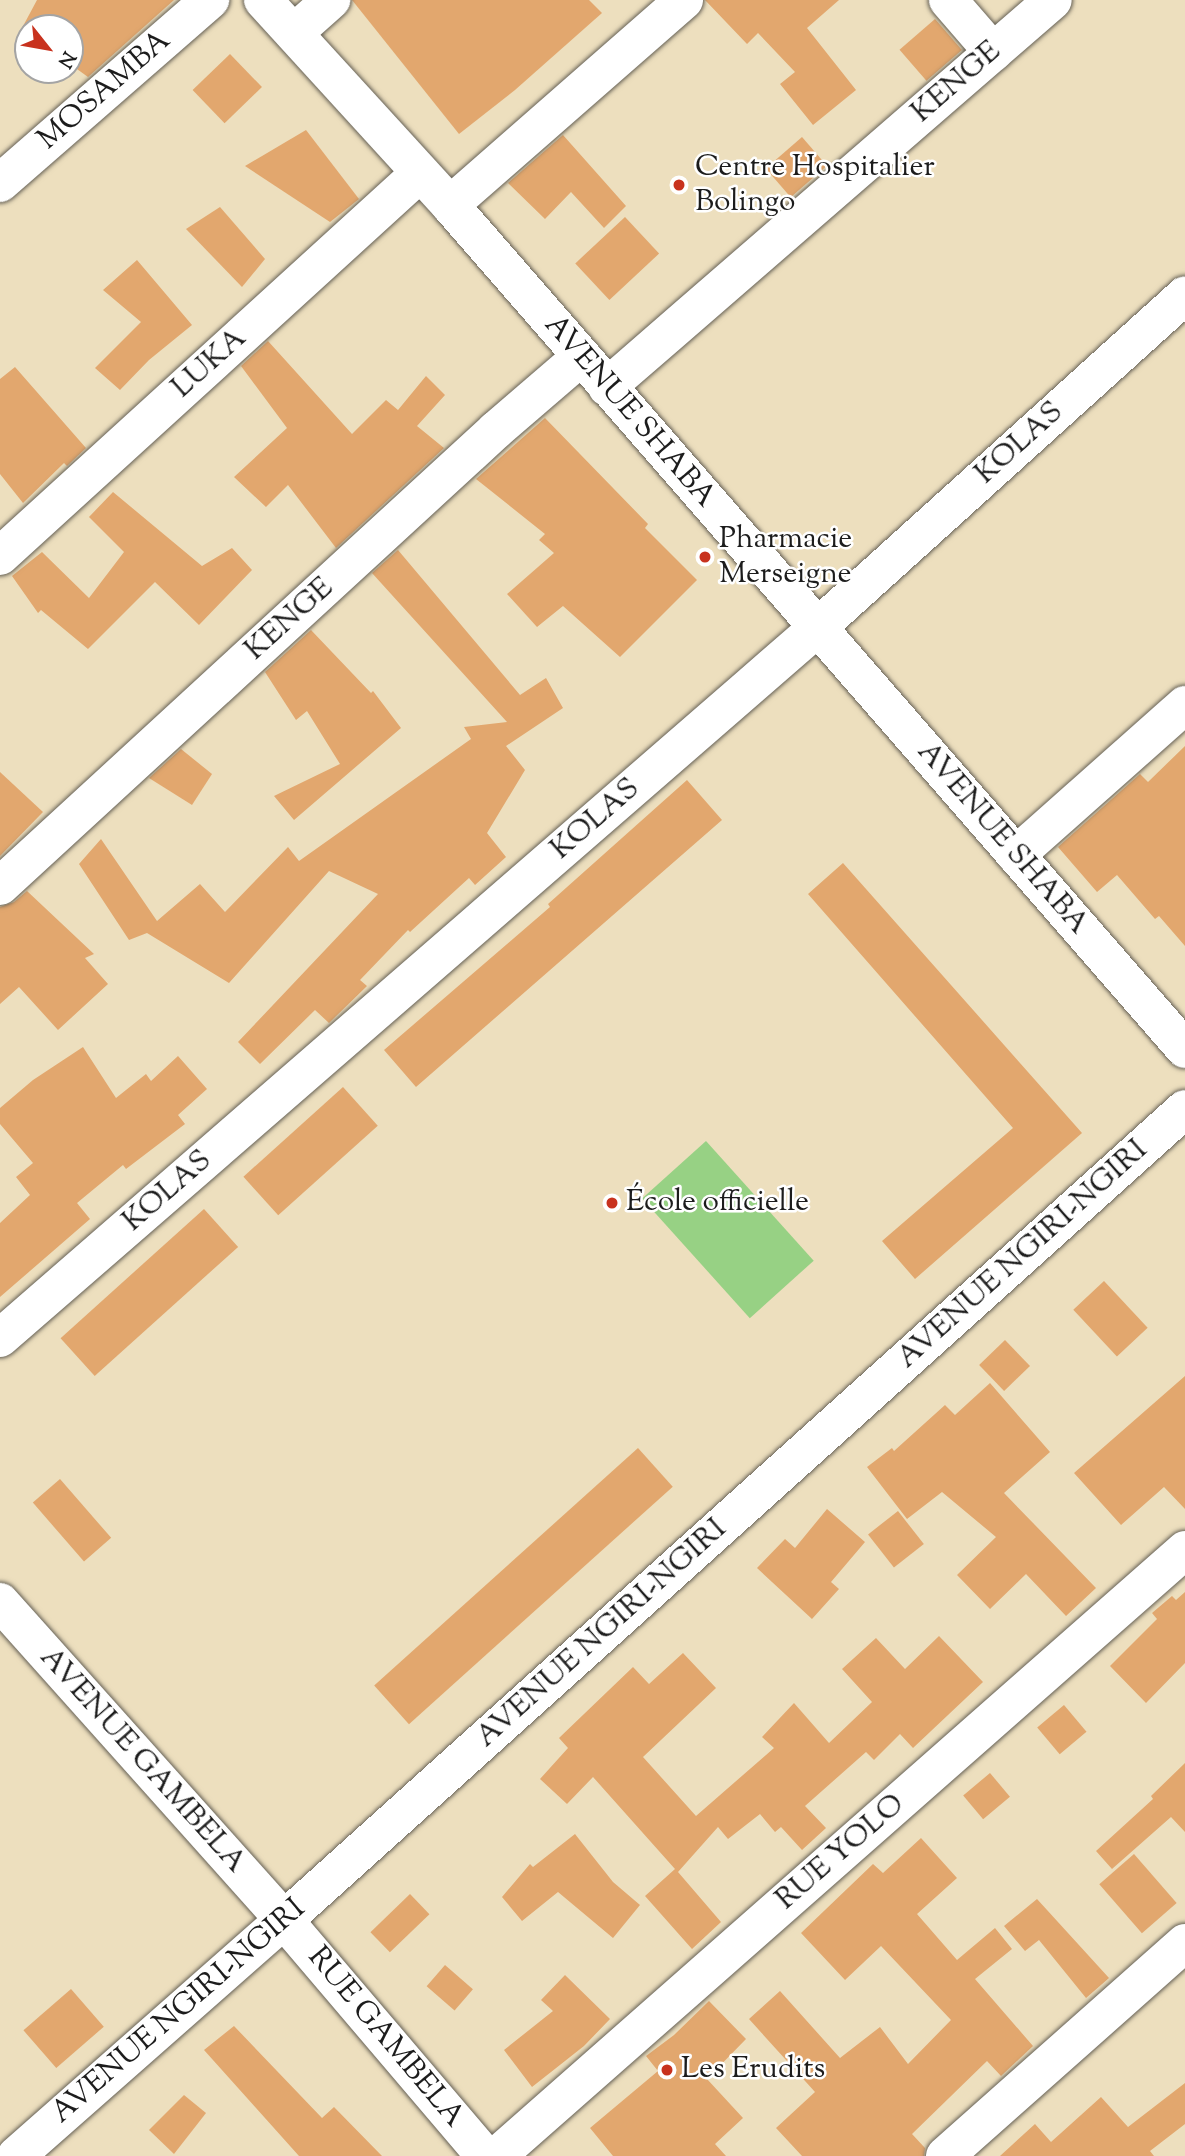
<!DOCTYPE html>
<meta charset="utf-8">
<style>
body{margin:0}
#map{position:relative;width:1185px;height:2156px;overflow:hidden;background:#eddfbe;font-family:"Sorts Mill Goudy",serif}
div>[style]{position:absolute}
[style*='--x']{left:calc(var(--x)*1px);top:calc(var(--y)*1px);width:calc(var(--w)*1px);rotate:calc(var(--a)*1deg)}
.green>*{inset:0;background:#97d184;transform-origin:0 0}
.building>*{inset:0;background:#e2a76e;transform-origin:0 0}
.roads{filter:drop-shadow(0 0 2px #656055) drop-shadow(0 0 2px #656055)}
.street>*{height:38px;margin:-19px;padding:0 19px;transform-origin:19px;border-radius:19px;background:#fff}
.secondary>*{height:38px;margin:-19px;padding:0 19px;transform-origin:19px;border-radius:19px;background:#fff}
.dots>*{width:19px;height:19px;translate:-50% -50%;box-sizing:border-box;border:4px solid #fff;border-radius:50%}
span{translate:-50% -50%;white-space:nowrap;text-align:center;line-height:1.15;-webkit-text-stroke:5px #fff;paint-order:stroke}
.street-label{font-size:30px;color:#1c1c1c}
.poi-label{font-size:30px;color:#1c1c1c}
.left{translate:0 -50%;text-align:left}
.north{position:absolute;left:14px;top:14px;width:70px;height:70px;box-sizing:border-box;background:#fff;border:2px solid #a4a4a4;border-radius:50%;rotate:121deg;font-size:19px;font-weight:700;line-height:28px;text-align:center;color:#1c1c1c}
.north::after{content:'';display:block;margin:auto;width:24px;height:32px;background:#c8321e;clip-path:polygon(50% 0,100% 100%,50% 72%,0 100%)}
</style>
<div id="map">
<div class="green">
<div style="left:706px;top:1141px;width:161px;height:86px;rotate:48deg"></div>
</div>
<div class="building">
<div style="clip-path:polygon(37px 0,174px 0,88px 77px,70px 64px,70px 28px,28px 28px,28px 33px,22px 28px)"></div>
<div style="clip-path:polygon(352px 0,589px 0,602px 13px,515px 90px,459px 134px)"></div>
<div style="clip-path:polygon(705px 0,839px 0,807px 28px,856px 90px,813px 125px,780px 84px,795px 72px,758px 33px,747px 44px)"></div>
<div style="left:935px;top:19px;width:41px;height:47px;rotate:49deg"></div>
<div style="left:230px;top:54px;width:46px;height:52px;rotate:46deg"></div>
<div style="clip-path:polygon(306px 130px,359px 199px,330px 222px,245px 166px)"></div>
<div style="clip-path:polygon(563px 135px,626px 206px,604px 228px,571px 192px,545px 219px,508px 183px)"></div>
<div style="left:802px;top:137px;width:38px;height:48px;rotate:49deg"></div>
<div style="clip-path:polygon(220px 207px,265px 259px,242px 287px,186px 229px)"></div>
<div style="left:625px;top:217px;width:50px;height:68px;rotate:47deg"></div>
<div style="clip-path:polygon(137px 260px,192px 325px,149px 360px,120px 390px,95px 368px,141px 322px,103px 290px)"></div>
<div style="clip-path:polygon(268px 341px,352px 434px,386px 400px,398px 410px,426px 376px,445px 395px,417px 426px,444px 448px,336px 548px,288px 485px,266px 507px,234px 477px,287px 428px,241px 366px)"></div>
<div style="clip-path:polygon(15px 367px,86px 448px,67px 466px,64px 463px,23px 503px,0 474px,0 379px)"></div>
<div style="clip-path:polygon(545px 418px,648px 524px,645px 528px,697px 580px,620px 657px,563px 606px,537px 627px,507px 594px,554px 553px,539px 540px,545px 534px,476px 479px)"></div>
<div style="clip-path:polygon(113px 492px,202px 566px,232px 548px,252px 570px,199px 625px,155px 582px,88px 649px,41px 610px,38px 613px,12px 576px,42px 552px,89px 598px,124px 552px,89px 517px)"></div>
<div style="clip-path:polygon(398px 550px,520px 695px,546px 678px,563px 708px,506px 746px,525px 770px,487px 833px,506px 857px,475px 885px,469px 878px,410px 932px,408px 930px,360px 980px,367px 986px,329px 1023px,315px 1010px,260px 1064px,238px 1042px,378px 894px,329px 871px,229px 983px,147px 933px,129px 940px,79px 864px,101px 839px,157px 921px,200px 884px,225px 912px,288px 847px,299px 861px,471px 739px,464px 727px,507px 722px,372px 573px)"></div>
<div style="clip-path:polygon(311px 630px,371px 693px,373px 691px,401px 728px,294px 820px,274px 796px,340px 764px,307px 711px,296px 720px,265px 672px)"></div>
<div style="clip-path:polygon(1185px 746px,1185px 946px,1159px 916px,1155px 919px,1117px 875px,1097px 892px,1058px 847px,1140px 774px,1148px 782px)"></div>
<div style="clip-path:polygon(181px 749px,212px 774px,192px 805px,149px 778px)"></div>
<div style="clip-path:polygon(0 772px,43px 812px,0 856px)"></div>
<div style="clip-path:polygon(687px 780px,722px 820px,416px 1087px,384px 1050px,550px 907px,548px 904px)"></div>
<div style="clip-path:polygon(843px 863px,1082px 1133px,915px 1279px,882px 1241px,1013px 1128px,808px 894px)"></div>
<div style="clip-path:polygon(27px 891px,94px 954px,85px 958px,108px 984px,58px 1030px,19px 987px,0 1004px,0 907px,14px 902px)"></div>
<div style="clip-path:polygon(83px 1047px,116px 1098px,146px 1074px,151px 1081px,178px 1056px,207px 1089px,178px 1115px,185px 1124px,126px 1169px,123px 1165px,77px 1203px,90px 1219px,0 1297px,0 1223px,30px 1195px,16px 1177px,33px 1163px,0 1124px,0 1108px,33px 1080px)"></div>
<div style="left:343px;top:1087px;width:52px;height:134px;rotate:48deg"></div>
<div style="left:204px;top:1209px;width:51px;height:193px;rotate:48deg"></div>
<div style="left:1104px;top:1281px;width:64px;height:42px;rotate:47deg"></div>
<div style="left:1005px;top:1340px;width:36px;height:36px;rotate:46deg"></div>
<div style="clip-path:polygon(1185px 1376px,1185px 1509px,1164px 1487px,1121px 1525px,1074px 1473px)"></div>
<div style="clip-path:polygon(990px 1383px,1050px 1452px,1004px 1493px,1096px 1588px,1066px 1616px,1026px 1574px,990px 1609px,957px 1575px,996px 1537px,942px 1492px,907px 1519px,867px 1467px,892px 1448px,894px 1451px,945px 1405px,955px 1415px)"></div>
<div style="left:638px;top:1448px;width:52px;height:355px;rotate:48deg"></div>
<div style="left:60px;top:1479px;width:78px;height:36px;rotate:49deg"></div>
<div style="clip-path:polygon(827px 1509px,865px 1542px,831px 1582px,839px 1589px,812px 1619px,757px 1568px,785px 1539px,795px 1548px)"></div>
<div style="left:898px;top:1511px;width:42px;height:38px;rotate:52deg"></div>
<div style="clip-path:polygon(1185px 1592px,1185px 1663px,1146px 1703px,1110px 1666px,1157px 1619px,1152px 1613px,1172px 1596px,1176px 1600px)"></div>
<div style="clip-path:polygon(939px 1636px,983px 1682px,913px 1748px,900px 1734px,874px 1760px,866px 1752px,805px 1806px,826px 1828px,802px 1850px,781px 1827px,775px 1832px,760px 1814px,728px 1839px,718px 1827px,678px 1872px,721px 1922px,692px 1949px,645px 1896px,675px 1869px,593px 1777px,567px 1804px,540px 1779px,568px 1748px,559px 1738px,633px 1667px,649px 1684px,683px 1653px,716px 1688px,643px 1757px,696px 1816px,774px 1748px,762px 1737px,794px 1703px,829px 1743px,872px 1702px,842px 1669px,876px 1638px,905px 1669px)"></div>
<div style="left:1064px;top:1705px;width:35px;height:35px;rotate:50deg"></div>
<div style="clip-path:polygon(1185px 1763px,1185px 1832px,1171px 1817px,1112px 1869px,1096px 1851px,1153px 1799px,1151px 1796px)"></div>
<div style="left:990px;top:1773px;width:31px;height:35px;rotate:50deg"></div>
<div style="clip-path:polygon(575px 1834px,613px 1882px,640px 1905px,613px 1938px,558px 1892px,522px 1921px,502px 1897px,530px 1864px,533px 1867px)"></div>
<div style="clip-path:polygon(921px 1838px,957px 1878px,917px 1914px,957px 1960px,995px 1928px,1012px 1949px,975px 1979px,1033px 2046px,1001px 2076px,987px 2061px,912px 2134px,925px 2148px,924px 2156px,802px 2156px,776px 2128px,815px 2092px,749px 2019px,780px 1991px,840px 2058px,880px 2027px,908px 2064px,951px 2020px,881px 1946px,845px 1980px,801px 1933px,873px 1864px,883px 1873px)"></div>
<div style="left:1134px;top:1854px;width:65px;height:46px;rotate:49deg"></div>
<div style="left:410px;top:1894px;width:28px;height:55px;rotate:46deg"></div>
<div style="clip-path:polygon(1037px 1899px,1109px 1978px,1086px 1998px,1039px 1940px,1025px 1951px,1004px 1926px)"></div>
<div style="left:445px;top:1965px;width:37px;height:28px;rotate:41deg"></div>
<div style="clip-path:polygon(565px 1975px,610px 2019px,584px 2046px,532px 2087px,504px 2050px,553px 2011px,541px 2000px)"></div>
<div style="left:71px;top:1989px;width:50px;height:63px;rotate:49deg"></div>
<div style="clip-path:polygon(709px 2001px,746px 2039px,707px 2079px,743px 2118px,715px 2144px,726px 2156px,613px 2156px,590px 2128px,658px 2071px,646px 2056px,674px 2035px)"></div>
<div style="clip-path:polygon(234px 2026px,322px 2118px,334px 2107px,382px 2156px,299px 2156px,204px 2050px)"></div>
<div style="clip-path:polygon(1185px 2083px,1185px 2124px,1150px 2151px,1154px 2156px,1000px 2156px,1035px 2124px,1051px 2142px,1101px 2097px,1128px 2127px)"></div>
<div style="clip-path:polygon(184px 2095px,206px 2113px,174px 2154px,149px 2130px)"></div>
</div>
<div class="roads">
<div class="street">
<div style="--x:948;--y:0;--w:69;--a:49.1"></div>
<div style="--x:294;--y:33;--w:50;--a:-41.7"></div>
<div style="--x:0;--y:183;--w:279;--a:-41.1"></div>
<div style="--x:450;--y:205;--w:311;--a:-41.2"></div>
<div style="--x:607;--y:387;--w:590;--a:-40.95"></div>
<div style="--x:0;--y:556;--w:568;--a:-42.36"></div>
<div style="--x:1016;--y:855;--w:226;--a:-41.6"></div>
<div style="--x:0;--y:886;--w:674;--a:-42.59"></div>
<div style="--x:496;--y:430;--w:113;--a:-40.7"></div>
<div style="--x:0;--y:1338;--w:1082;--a:-40.99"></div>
<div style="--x:817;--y:628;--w:496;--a:-42.1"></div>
<div style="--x:0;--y:1602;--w:426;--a:48.2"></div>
<div style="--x:497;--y:2156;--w:917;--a:-41.37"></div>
<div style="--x:945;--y:2156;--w:321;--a:-41.6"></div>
</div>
<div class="secondary">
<div style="--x:263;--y:0;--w:277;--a:47.6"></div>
<div style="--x:450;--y:205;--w:1119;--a:48.95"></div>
<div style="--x:284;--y:1920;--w:310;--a:49.6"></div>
<div style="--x:16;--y:2156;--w:357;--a:-41.4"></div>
<div style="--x:284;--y:1920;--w:1212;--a:-41.99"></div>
</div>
</div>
<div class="dots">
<div style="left:679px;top:185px;background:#c8321e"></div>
<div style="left:705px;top:557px;background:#c8321e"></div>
<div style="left:612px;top:1203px;background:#c8321e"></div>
<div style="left:667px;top:2070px;background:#c8321e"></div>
</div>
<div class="street-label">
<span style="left:957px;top:83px;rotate:-41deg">KENGE</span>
<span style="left:105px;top:91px;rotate:-41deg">MOSAMBA</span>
<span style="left:210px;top:364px;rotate:-42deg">LUKA</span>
<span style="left:629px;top:412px;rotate:49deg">AVENUE SHABA</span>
<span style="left:1020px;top:444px;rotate:-42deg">KOLAS</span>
<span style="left:290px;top:620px;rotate:-42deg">KENGE</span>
<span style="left:596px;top:820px;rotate:-41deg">KOLAS</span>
<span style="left:1002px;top:839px;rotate:49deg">AVENUE SHABA</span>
<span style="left:168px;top:1192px;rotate:-41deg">KOLAS</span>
<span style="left:1023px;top:1255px;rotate:-42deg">AVENUE NGIRI-NGIRI</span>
<span style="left:602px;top:1634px;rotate:-42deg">AVENUE NGIRI-NGIRI</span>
<span style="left:142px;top:1761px;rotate:48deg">AVENUE GAMBELA</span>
<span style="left:841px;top:1853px;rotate:-41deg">RUE YOLO</span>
<span style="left:179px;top:2012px;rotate:-41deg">AVENUE NGIRI-NGIRI</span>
<span style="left:385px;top:2038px;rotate:50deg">RUE GAMBELA</span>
</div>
<div class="poi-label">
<span class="left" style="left:695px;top:185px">Centre Hospitalier<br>Bolingo</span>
<span class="left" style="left:719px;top:557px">Pharmacie<br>Merseigne</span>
<span class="left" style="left:626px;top:1203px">École officielle</span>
<span class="left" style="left:681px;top:2070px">Les Erudits</span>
</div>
<div class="north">N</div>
</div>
